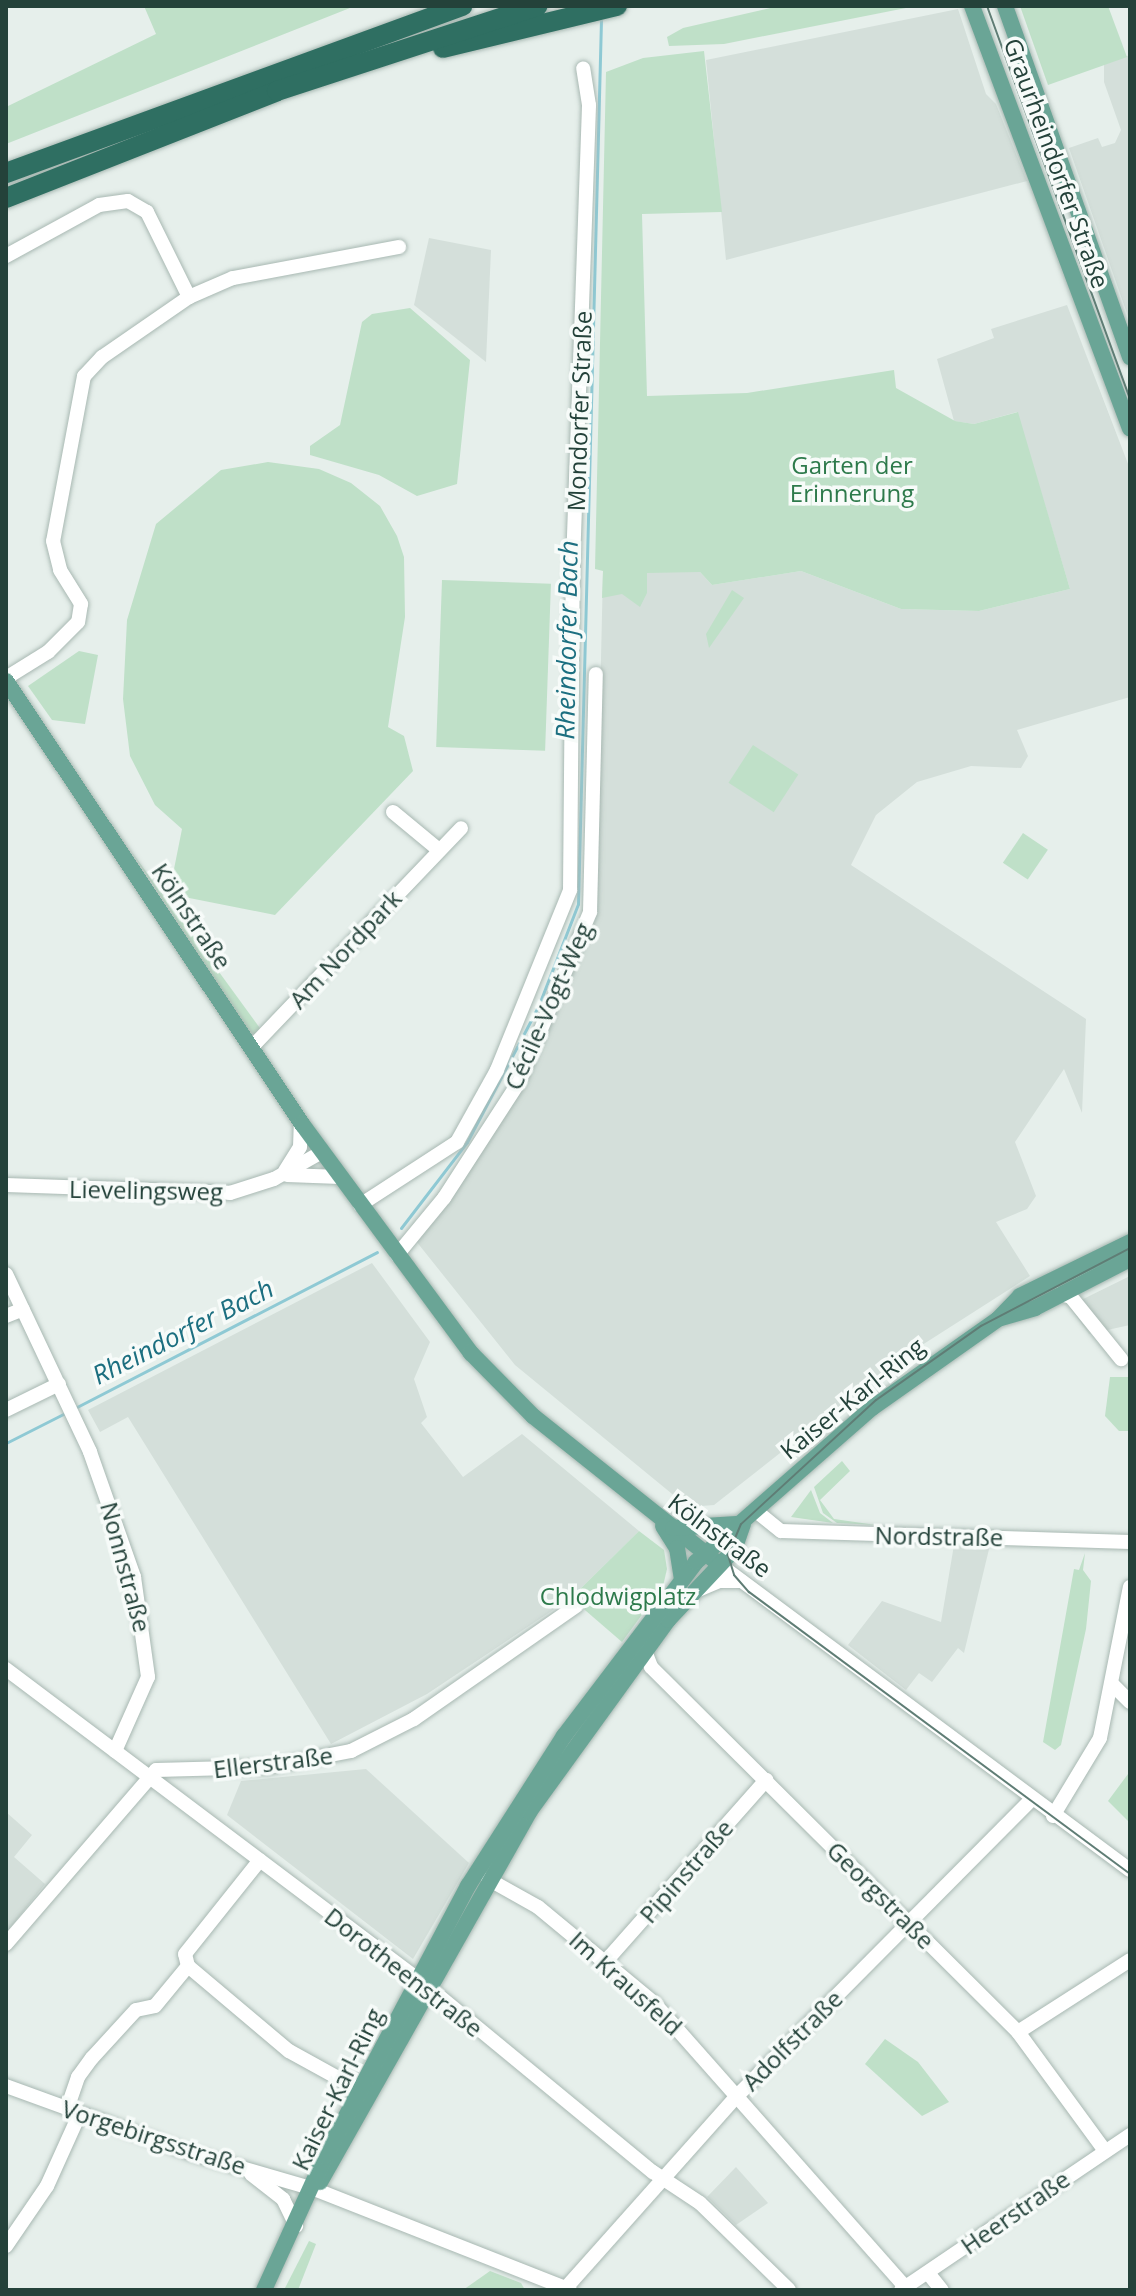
<!DOCTYPE html>
<meta charset="utf-8">
<style>
body{margin:0}
#map{position:relative;width:1136px;height:2296px;overflow:hidden;background:#e6efeb;font-family:"Open Sans",sans-serif}
div>[style]{position:absolute}
[style*='--x']{left:calc(var(--x)*1px);top:calc(var(--y)*1px);width:calc(var(--w)*1px);rotate:calc(var(--a)*1deg)}
.built>*{inset:0;background:#d4dfda}
.green>*{inset:0;background:#bfe0c8;transform-origin:0 0}
.stream>*{height:3px;margin:-1.5px;padding:0 1.5px;transform-origin:1.5px;border-radius:1.5px;background:#8ec9d4}
.roads{filter:drop-shadow(0 0 2px #a8b8b2) drop-shadow(0 0 2px #a8b8b2)}
.minor>*{height:14px;margin:-7px;padding:0 7px;transform-origin:7px;border-radius:7px;background:#fff}
.major>*{height:16px;margin:-8px;padding:0 8px;transform-origin:8px;border-radius:8px;background:#6aa596}
.highway>*{height:20px;margin:-10px;padding:0 10px;transform-origin:10px;border-radius:10px;background:#2f6f62}
.tram>*{height:2px;margin:-1px;padding:0 1px;transform-origin:1px;border-radius:1px;background:#5f7d75}
span{translate:-50% -50%;white-space:nowrap;text-align:center;line-height:1.15;-webkit-text-stroke:7px #f7fbf9;paint-order:stroke}
.street-label{font-size:24px;color:#24423a}
.park-label{font-size:24px;color:#2d7a4b}
.water-label{font-size:26px;color:#1c6f80;font-style:italic}
.frame{position:absolute;inset:0;border:8px solid #24423a;pointer-events:none}
</style>
<div id="map">
<div class="built">
<div style="clip-path:polygon(958px 9px,986px 94px,996px 104px,1027px 181px,726px 260px,706px 60px)"></div>
<div style="clip-path:polygon(1130px 55px,1130px 322px,1069px 148px,1098px 138px,1102px 147px,1115px 143px,1121px 130px,1104px 82px,1104px 64px)"></div>
<div style="clip-path:polygon(429px 238px,491px 250px,486px 362px,414px 305px)"></div>
<div style="clip-path:polygon(1067px 305px,1130px 469px,1130px 697px,1017px 730px,1028px 756px,1021px 768px,971px 766px,917px 782px,876px 815px,851px 865px,1086px 1019px,1082px 1113px,1064px 1069px,1015px 1142px,1036px 1196px,1027px 1209px,996px 1222px,1030px 1276px,897px 1361px,714px 1505px,688px 1507px,515px 1365px,416px 1241px,504px 1116px,596px 877px,603px 571px,700px 572px,712px 585px,801px 571px,901px 609px,979px 611px,1070px 589px,1017px 412px,974px 424px,954px 421px,937px 359px,994px 338px,991px 329px)"></div>
<div style="clip-path:polygon(372px 1263px,430px 1342px,414px 1379px,427px 1417px,421px 1423px,463px 1477px,522px 1434px,639px 1531px,571px 1598px,427px 1694px,331px 1744px,128px 1417px,100px 1432px,88px 1410px)"></div>
<div style="clip-path:polygon(1130px 1276px,1130px 1325px,1089px 1334px,1069px 1306px)"></div>
<div style="clip-path:polygon(954px 1545px,990px 1545px,964px 1653px,958px 1648px,932px 1682px,919px 1673px,906px 1690px,848px 1645px,882px 1601px,941px 1622px)"></div>
<div style="clip-path:polygon(366px 1769px,469px 1863px,413px 1959px,227px 1815px,241px 1781px)"></div>
<div style="clip-path:polygon(6px 1812px,32px 1835px,14px 1857px,45px 1884px,6px 1933px)"></div>
<div style="clip-path:polygon(736px 2167px,768px 2203px,736px 2225px,707px 2197px)"></div>
</div>
<div class="green">
<div style="clip-path:polygon(144px 6px,355px 6px,6px 144px,6px 107px,156px 34px)"></div>
<div style="clip-path:polygon(779px 6px,916px 6px,724px 44px,669px 46px,667px 37px,683px 28px)"></div>
<div style="clip-path:polygon(1020px 6px,1108px 6px,1127px 57px,1048px 85px)"></div>
<div style="clip-path:polygon(704px 51px,722px 212px,642px 214px,647px 396px,747px 393px,894px 370px,896px 388px,955px 421px,974px 424px,1018px 412px,1070px 589px,979px 611px,901px 609px,801px 571px,712px 585px,700px 572px,647px 573px,647px 593px,640px 607px,622px 594px,602px 598px,603px 571px,595px 569px,606px 72px,643px 58px)"></div>
<div style="clip-path:polygon(410px 308px,470px 360px,457px 484px,417px 496px,379px 475px,310px 455px,310px 446px,340px 425px,362px 322px,372px 314px)"></div>
<div style="clip-path:polygon(268px 462px,319px 469px,351px 483px,380px 506px,397px 536px,404px 557px,405px 617px,388px 727px,404px 736px,413px 771px,275px 915px,169px 894px,182px 829px,155px 805px,130px 756px,123px 699px,127px 620px,156px 524px,221px 470px)"></div>
<div style="left:442px;top:580px;width:109px;height:167px;rotate:2deg"></div>
<div style="clip-path:polygon(732px 590px,744px 598px,709px 648px,706px 634px)"></div>
<div style="clip-path:polygon(79px 651px,98px 655px,85px 724px,52px 720px,28px 686px)"></div>
<div style="left:753px;top:745px;width:54px;height:45px;rotate:33deg"></div>
<div style="left:1023px;top:833px;width:30px;height:36px;rotate:34deg"></div>
<div style="clip-path:polygon(131px 851px,262px 1031px,258px 1035px,249px 1033px)"></div>
<div style="clip-path:polygon(1110px 1377px,1130px 1377px,1130px 1431px,1119px 1431px,1105px 1416px)"></div>
<div style="clip-path:polygon(842px 1461px,850px 1471px,820px 1500px,834px 1519px,876px 1525px,837px 1523px,823px 1513px,814px 1487px)"></div>
<div style="clip-path:polygon(811px 1490px,820px 1513px,833px 1523px,791px 1517px)"></div>
<div style="clip-path:polygon(639px 1531px,664px 1550px,667px 1569px,663px 1586px,622px 1642px,571px 1598px)"></div>
<div style="clip-path:polygon(1085px 1553px,1083px 1570px,1091px 1581px,1086px 1629px,1061px 1745px,1055px 1750px,1043px 1742px,1074px 1569px,1079px 1570px)"></div>
<div style="clip-path:polygon(1130px 1762px,1130px 1823px,1108px 1801px,1128px 1774px)"></div>
<div style="clip-path:polygon(885px 2039px,918px 2062px,949px 2102px,922px 2116px,865px 2064px)"></div>
<div style="clip-path:polygon(309px 2241px,316px 2244px,298px 2290px,284px 2290px)"></div>
<div style="clip-path:polygon(490px 2271px,521px 2283px,525px 2290px,463px 2290px)"></div>
</div>
<div class="stream">
<div style="--x:401;--y:1228;--w:108;--a:-52.5"></div>
<div style="--x:467;--y:1142;--w:153;--a:-62.3"></div>
<div style="--x:538;--y:1007;--w:110;--a:-68.8"></div>
<div style="--x:578;--y:904;--w:884;--a:-88.51"></div>
<div style="--x:73;--y:1409;--w:342;--a:-27.3"></div>
<div style="--x:6;--y:1443;--w:68;--a:-26.9"></div>
</div>
<div class="roads">
<div class="minor">
<div style="--x:6;--y:256;--w:106;--a:-28.7"></div>
<div style="--x:99;--y:205;--w:29;--a:-8"></div>
<div style="--x:128;--y:201;--w:22;--a:30"></div>
<div style="--x:147;--y:212;--w:95;--a:63.7"></div>
<div style="--x:189;--y:297;--w:106;--a:145.4"></div>
<div style="--x:102;--y:357;--w:26;--a:133"></div>
<div style="--x:84;--y:376;--w:168;--a:100.6"></div>
<div style="--x:53;--y:541;--w:30;--a:76"></div>
<div style="--x:60;--y:570;--w:40;--a:58"></div>
<div style="--x:81;--y:604;--w:18;--a:99"></div>
<div style="--x:78;--y:622;--w:42;--a:135"></div>
<div style="--x:48;--y:652;--w:49;--a:148.2"></div>
<div style="--x:189;--y:297;--w:48;--a:-23.4"></div>
<div style="--x:233;--y:278;--w:169;--a:-10.6"></div>
<div style="--x:393;--y:812;--w:60;--a:39.6"></div>
<div style="--x:251;--y:1048;--w:304;--a:-46.3"></div>
<div style="--x:285;--y:1171;--w:28;--a:-58"></div>
<div style="--x:300;--y:1147;--w:25;--a:-88"></div>
<div style="--x:287;--y:1175;--w:53;--a:2.2"></div>
<div style="--x:6;--y:1185;--w:224;--a:2"></div>
<div style="--x:230;--y:1193;--w:46;--a:-17.7"></div>
<div style="--x:274;--y:1179;--w:55;--a:-29.4"></div>
<div style="--x:360;--y:1205;--w:116;--a:-33"></div>
<div style="--x:457;--y:1142;--w:82;--a:-60.9"></div>
<div style="--x:497;--y:1070;--w:194;--a:-67.9"></div>
<div style="--x:570;--y:890;--w:326;--a:-89.5"></div>
<div style="--x:573;--y:564;--w:459;--a:-88"></div>
<div style="--x:589;--y:105;--w:37;--a:-99"></div>
<div style="--x:397;--y:1255;--w:74;--a:-50.5"></div>
<div style="--x:444;--y:1198;--w:138;--a:-57.1"></div>
<div style="--x:519;--y:1082;--w:184;--a:-67.3"></div>
<div style="--x:590;--y:912;--w:238;--a:-88.6"></div>
<div style="--x:6;--y:1274;--w:197;--a:64.7"></div>
<div style="--x:90;--y:1452;--w:133;--a:70.6"></div>
<div style="--x:134;--y:1577;--w:101;--a:82"></div>
<div style="--x:148;--y:1677;--w:81;--a:114"></div>
<div style="--x:1060;--y:1294;--w:11;--a:15"></div>
<div style="--x:1071;--y:1297;--w:80;--a:51.1"></div>
<div style="--x:6;--y:1316;--w:18;--a:-22"></div>
<div style="--x:6;--y:1410;--w:59;--a:-26.1"></div>
<div style="--x:756;--y:1511;--w:32;--a:39"></div>
<div style="--x:781;--y:1531;--w:349;--a:1.8"></div>
<div style="--x:719;--y:1564;--w:512;--a:36.67"></div>
<div style="--x:698;--y:1590;--w:23;--a:-23"></div>
<div style="--x:719;--y:1581;--w:22;--a:0"></div>
<div style="--x:645;--y:1651;--w:17;--a:69"></div>
<div style="--x:651;--y:1667;--w:518;--a:44.84"></div>
<div style="--x:1018;--y:2032;--w:147;--a:53.8"></div>
<div style="--x:6;--y:1669;--w:527;--a:36.98"></div>
<div style="--x:427;--y:1986;--w:293;--a:39.5"></div>
<div style="--x:653;--y:2172;--w:56;--a:33.4"></div>
<div style="--x:700;--y:2203;--w:124;--a:44.3"></div>
<div style="--x:1113;--y:1685;--w:24;--a:45"></div>
<div style="--x:1053;--y:1816;--w:91;--a:-58.9"></div>
<div style="--x:1100;--y:1738;--w:154;--a:-78.8"></div>
<div style="--x:488;--y:1879;--w:57;--a:29.2"></div>
<div style="--x:538;--y:1907;--w:151;--a:39.6"></div>
<div style="--x:654;--y:2003;--w:379;--a:48.5"></div>
<div style="--x:6;--y:1944;--w:230;--a:-49.2"></div>
<div style="--x:156;--y:1770;--w:112;--a:-1.5"></div>
<div style="--x:268;--y:1767;--w:85;--a:-10.9"></div>
<div style="--x:351;--y:1751;--w:71;--a:-26.9"></div>
<div style="--x:414;--y:1719;--w:198;--a:-34.9"></div>
<div style="--x:606;--y:1961;--w:242;--a:-48.5"></div>
<div style="--x:188;--y:1966;--w:132;--a:40.1"></div>
<div style="--x:289;--y:2051;--w:81;--a:28.8"></div>
<div style="--x:188;--y:1966;--w:12;--a:-104"></div>
<div style="--x:185;--y:1954;--w:120;--a:-51.4"></div>
<div style="--x:1018;--y:2032;--w:133;--a:-32.7"></div>
<div style="--x:6;--y:2086;--w:196;--a:20"></div>
<div style="--x:190;--y:2153;--w:129;--a:16.2"></div>
<div style="--x:314;--y:2189;--w:275;--a:21.5"></div>
<div style="--x:67;--y:2109;--w:34;--a:-71"></div>
<div style="--x:78;--y:2077;--w:24;--a:-54"></div>
<div style="--x:92;--y:2058;--w:65;--a:-47.5"></div>
<div style="--x:136;--y:2010;--w:19;--a:-12"></div>
<div style="--x:155;--y:2006;--w:52;--a:-50.5"></div>
<div style="--x:251;--y:2174;--w:41;--a:38"></div>
<div style="--x:283;--y:2199;--w:30;--a:64"></div>
<div style="--x:6;--y:2246;--w:73;--a:-55.7"></div>
<div style="--x:47;--y:2186;--w:80;--a:-65.7"></div>
<div style="--x:928;--y:2273;--w:22;--a:51"></div>
<div style="--x:564;--y:2290;--w:257;--a:-48.3"></div>
<div style="--x:735;--y:2098;--w:420;--a:-45.2"></div>
<div style="--x:901;--y:2290;--w:277;--a:-34.1"></div>
</div>
<div class="major">
<div style="--x:972;--y:6;--w:451;--a:69.5"></div>
<div style="--x:1005;--y:6;--w:373;--a:70.4"></div>
<div style="--x:6;--y:681;--w:533;--a:56.25"></div>
<div style="--x:302;--y:1124;--w:285;--a:53.6"></div>
<div style="--x:471;--y:1353;--w:88;--a:45.5"></div>
<div style="--x:533;--y:1416;--w:238;--a:38.5"></div>
<div style="--x:1001;--y:1318;--w:35;--a:-16"></div>
<div style="--x:1035;--y:1308;--w:107;--a:-27.3"></div>
<div style="--x:663;--y:1526;--w:26;--a:58"></div>
<div style="--x:677;--y:1548;--w:31;--a:81"></div>
<div style="--x:673;--y:1528;--w:64;--a:-3.6"></div>
<div style="--x:320;--y:2182;--w:425;--a:-60.5"></div>
<div style="--x:529;--y:1812;--w:237;--a:-54.1"></div>
<div style="--x:668;--y:1620;--w:96;--a:-46.7"></div>
<div style="--x:734;--y:1550;--w:28;--a:-71"></div>
<div style="--x:264;--y:2290;--w:147;--a:-65.5"></div>
<div style="--x:325;--y:2156;--w:306;--a:-62.1"></div>
<div style="--x:468;--y:1886;--w:178;--a:-57.4"></div>
<div style="--x:564;--y:1736;--w:218;--a:-52.8"></div>
<div style="--x:696;--y:1562;--w:234;--a:-41.2"></div>
<div style="--x:872;--y:1408;--w:154;--a:-35.2"></div>
<div style="--x:998;--y:1319;--w:32;--a:-46"></div>
<div style="--x:1020;--y:1296;--w:123;--a:-26.1"></div>
</div>
<div class="highway">
<div style="--x:443;--y:48;--w:179;--a:-13.6"></div>
<div style="--x:6;--y:173;--w:486;--a:-20.1"></div>
<div style="--x:6;--y:198;--w:291;--a:-21.5"></div>
<div style="--x:277;--y:91;--w:274;--a:-18.1"></div>
</div>
</div>
<div class="tram">
<div style="--x:987;--y:6;--w:418;--a:70"></div>
<div style="--x:1130;--y:1248;--w:168;--a:152.4"></div>
<div style="--x:981;--y:1326;--w:128;--a:144.8"></div>
<div style="--x:876;--y:1400;--w:183;--a:137.4"></div>
<div style="--x:741;--y:1524;--w:34;--a:113"></div>
<div style="--x:728;--y:1555;--w:21;--a:73"></div>
<div style="--x:734;--y:1575;--w:23;--a:49"></div>
<div style="--x:749;--y:1592;--w:474;--a:36.5"></div>
</div>
<div class="street-label">
<span style="left:1057px;top:163px;rotate:70deg">Graurheindorfer Straße</span>
<span style="left:579px;top:411px;rotate:-88deg">Mondorfer Straße</span>
<span style="left:192px;top:916px;rotate:56deg">Kölnstraße</span>
<span style="left:345px;top:949px;rotate:-47deg">Am Nordpark</span>
<span style="left:548px;top:1006px;rotate:-66deg">Cécile-Vogt-Weg</span>
<span style="left:146px;top:1190px;rotate:1deg">Lievelingsweg</span>
<span style="left:852px;top:1398px;rotate:-39deg">Kaiser-Karl-Ring</span>
<span style="left:720px;top:1535px;rotate:37deg">Kölnstraße</span>
<span style="left:939px;top:1536px;rotate:1deg">Nordstraße</span>
<span style="left:126px;top:1567px;rotate:75deg">Nonnstraße</span>
<span style="left:273px;top:1762px;rotate:-7deg">Ellerstraße</span>
<span style="left:686px;top:1871px;rotate:-49deg">Pipinstraße</span>
<span style="left:881px;top:1895px;rotate:45deg">Georgstraße</span>
<span style="left:404px;top:1972px;rotate:38deg">Dorotheenstraße</span>
<span style="left:626px;top:1983px;rotate:42deg">Im Krausfeld</span>
<span style="left:792px;top:2040px;rotate:-45deg">Adolfstraße</span>
<span style="left:337px;top:2089px;rotate:-64deg">Kaiser-Karl-Ring</span>
<span style="left:154px;top:2137px;rotate:18deg">Vorgebirgsstraße</span>
<span style="left:1015px;top:2212px;rotate:-35deg">Heerstraße</span>
</div>
<div class="park-label">
<span style="left:852px;top:479px">Garten der<br>Erinnerung</span>
<span style="left:618px;top:1596px">Chlodwigplatz</span>
</div>
<div class="water-label">
<span style="left:567px;top:640px;rotate:-89deg">Rheindorfer Bach</span>
<span style="left:183px;top:1332px;rotate:-27deg">Rheindorfer Bach</span>
</div>
<div class="frame"></div>
</div>
